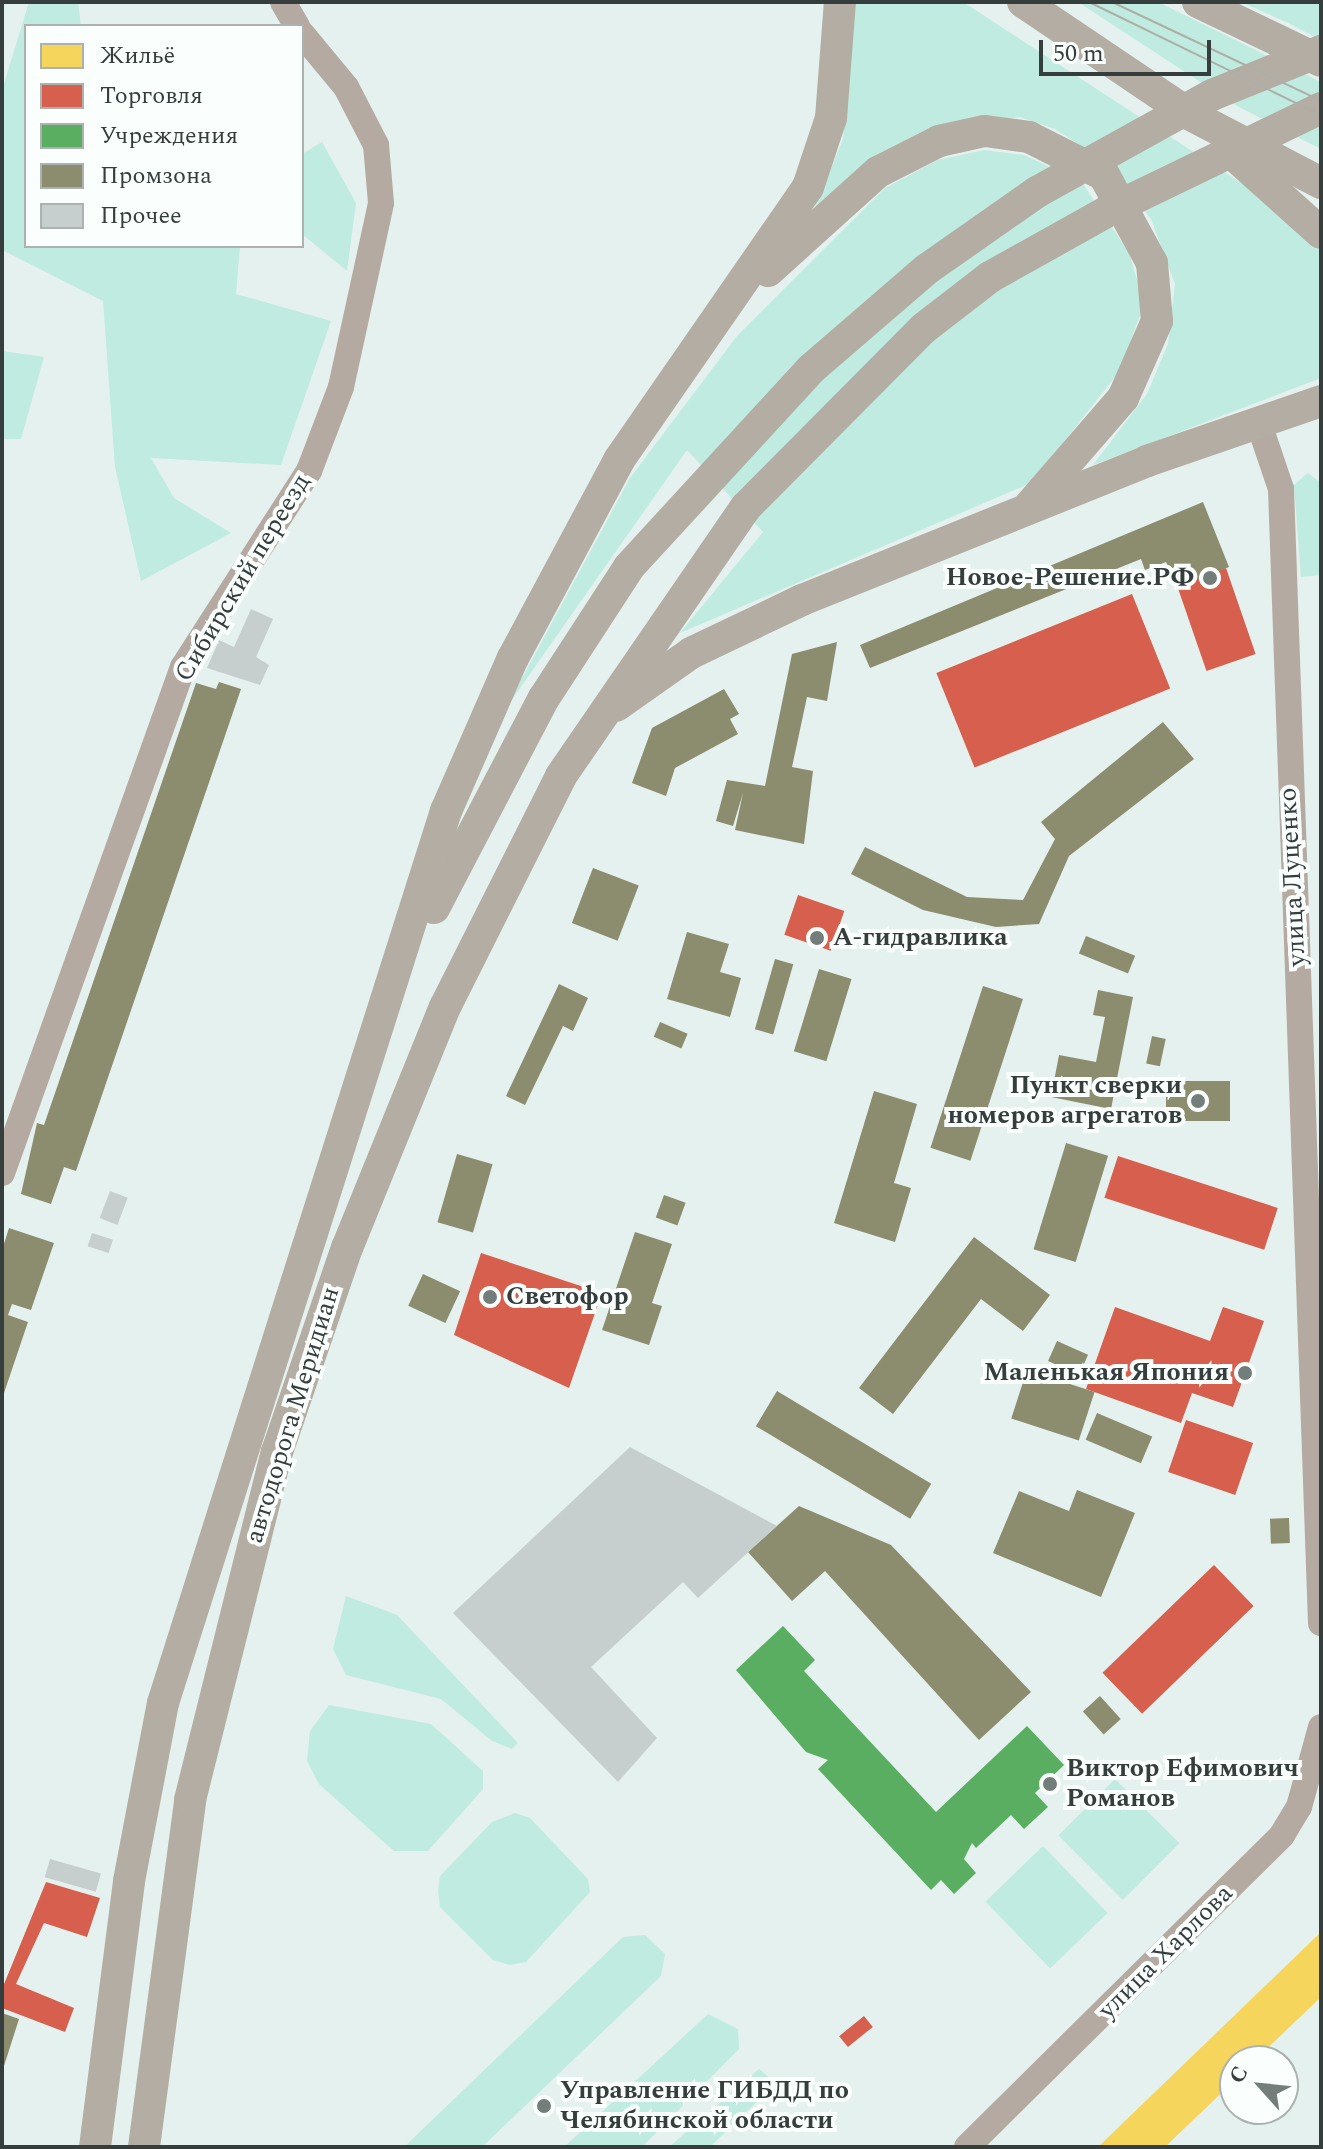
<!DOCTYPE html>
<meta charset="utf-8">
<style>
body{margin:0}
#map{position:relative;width:1323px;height:2149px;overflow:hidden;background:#e5f1ee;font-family:Spectral,serif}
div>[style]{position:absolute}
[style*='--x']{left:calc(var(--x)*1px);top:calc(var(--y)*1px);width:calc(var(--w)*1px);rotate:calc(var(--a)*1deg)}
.green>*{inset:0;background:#c0ebe0;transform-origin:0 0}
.homes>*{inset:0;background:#f6d55c}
.shops>*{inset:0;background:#d6604d;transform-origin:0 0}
.public>*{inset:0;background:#5aae61}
.industry>*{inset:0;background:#8c8c6e;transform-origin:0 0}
.building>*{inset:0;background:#c6cfcd;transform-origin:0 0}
.minor>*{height:26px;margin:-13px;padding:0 13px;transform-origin:13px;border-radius:13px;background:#b5aaa1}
.major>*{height:32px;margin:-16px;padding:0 16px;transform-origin:16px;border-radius:16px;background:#b3ada3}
.tram>*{height:2px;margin:-1px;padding:0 1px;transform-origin:1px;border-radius:1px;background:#aeaea8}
.dots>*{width:22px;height:22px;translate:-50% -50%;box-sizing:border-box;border:4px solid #fafffe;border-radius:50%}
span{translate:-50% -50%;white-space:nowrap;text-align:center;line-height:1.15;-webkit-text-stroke:8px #fafffe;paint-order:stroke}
.street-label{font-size:26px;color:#353e3c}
.poi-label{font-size:26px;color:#353e3c;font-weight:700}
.right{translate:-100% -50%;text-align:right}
.left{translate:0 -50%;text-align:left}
.frame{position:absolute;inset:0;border:4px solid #353e3c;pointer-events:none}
.legend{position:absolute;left:24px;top:24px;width:280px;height:224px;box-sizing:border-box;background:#fafffe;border:2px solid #abb2b0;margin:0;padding:10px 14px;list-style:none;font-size:24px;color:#353e3c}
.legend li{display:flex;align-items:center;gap:16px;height:40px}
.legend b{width:40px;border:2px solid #abb2b0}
.north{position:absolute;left:1219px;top:2045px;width:80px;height:80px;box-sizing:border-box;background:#fafffe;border:2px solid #abb2b0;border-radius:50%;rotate:297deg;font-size:22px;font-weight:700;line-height:32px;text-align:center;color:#353e3c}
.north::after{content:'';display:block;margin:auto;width:28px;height:36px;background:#737d7a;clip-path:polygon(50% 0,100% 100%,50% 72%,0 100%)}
.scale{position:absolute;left:1039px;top:40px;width:172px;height:36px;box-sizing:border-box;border:4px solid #353e3c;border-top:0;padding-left:10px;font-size:24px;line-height:28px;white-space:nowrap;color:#353e3c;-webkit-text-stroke:6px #fafffe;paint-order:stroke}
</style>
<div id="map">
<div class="green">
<div style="clip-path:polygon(29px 2px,78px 2px,81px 26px,26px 26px,26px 246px,240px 246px,236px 294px,331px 321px,281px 465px,151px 458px,174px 498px,231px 533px,141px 581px,115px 467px,103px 301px,2px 250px,2px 90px)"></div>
<div style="clip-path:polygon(855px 2px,963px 2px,1252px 190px,1321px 248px,1321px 378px,1093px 465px,1147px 394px,1168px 344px,1175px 284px,1151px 219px,1107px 163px,1055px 129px,1020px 117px,921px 132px,865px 163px,815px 207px,843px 139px)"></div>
<div style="clip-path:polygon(1078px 2px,1158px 2px,1321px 82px,1321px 149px,1237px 106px)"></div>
<div style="clip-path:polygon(1241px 2px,1321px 2px,1321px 40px,1288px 23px)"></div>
<div style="clip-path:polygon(322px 142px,356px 203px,347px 271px,302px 234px,302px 154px)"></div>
<div style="clip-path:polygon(984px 150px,1024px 155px,1081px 181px,1129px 253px,1140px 290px,1142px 310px,1119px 372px,1031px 483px,680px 633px,763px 532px,687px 450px,506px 708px,630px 478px,737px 336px,885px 188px,938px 160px)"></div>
<div style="clip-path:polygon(2px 351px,44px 357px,21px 439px,2px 439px)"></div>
<div style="clip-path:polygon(1308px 473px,1321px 483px,1321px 575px,1301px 577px,1294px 485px)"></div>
<div style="clip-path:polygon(346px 1596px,397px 1615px,518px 1743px,512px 1749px,492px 1741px,441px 1699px,346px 1675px,333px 1649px)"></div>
<div style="clip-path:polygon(329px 1705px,431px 1724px,483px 1771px,483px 1789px,428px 1851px,394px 1851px,319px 1784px,307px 1761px,310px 1731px)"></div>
<div style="left:1115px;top:1779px;width:91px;height:80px;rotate:45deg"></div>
<div style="clip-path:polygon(515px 1813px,530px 1818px,588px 1879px,590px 1892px,526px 1962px,510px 1965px,493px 1960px,440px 1907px,438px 1890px,440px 1876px,492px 1822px)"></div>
<div style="left:1043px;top:1846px;width:93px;height:80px;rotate:46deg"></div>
<div style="clip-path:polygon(645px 1935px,665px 1954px,661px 1976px,482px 2147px,404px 2147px,623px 1937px)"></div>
<div style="clip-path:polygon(708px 2014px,738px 2029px,739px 2049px,642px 2147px,564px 2147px)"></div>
<div style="clip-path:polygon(759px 2069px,771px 2079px,769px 2090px,710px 2147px,669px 2147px)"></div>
</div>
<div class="homes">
<div style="clip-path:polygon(1321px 1932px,1321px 1997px,1254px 2061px,1235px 2061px,1235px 2080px,1165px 2147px,1098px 2147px)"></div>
</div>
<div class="shops">
<div style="left:1226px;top:568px;width:91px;height:52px;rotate:71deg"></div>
<div style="left:1132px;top:594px;width:102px;height:211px;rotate:68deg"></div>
<div style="left:798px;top:895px;width:49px;height:42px;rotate:19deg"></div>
<div style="left:1118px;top:1156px;width:168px;height:44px;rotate:18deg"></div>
<div style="clip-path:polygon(481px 1253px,602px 1293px,569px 1388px,454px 1335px)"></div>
<div style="clip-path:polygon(1115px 1307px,1210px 1341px,1223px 1307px,1264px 1321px,1233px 1407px,1192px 1393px,1181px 1423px,1086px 1389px)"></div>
<div style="left:1186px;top:1420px;width:71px;height:55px;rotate:19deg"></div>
<div style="left:1214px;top:1565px;width:57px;height:155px;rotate:46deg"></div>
<div style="clip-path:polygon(46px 1882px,100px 1898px,87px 1937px,44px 1923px,16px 1984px,74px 2008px,65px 2032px,2px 2008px,2px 1989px)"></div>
<div style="left:864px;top:2016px;width:14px;height:32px;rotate:51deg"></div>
</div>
<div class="public">
<div style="clip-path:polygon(783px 1626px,815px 1660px,804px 1671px,936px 1812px,1027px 1726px,1064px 1765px,1035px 1793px,1048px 1807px,1024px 1829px,1011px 1815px,976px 1848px,972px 1843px,964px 1859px,976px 1873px,954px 1894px,941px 1880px,931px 1890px,818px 1769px,828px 1760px,806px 1752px,736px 1670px)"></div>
</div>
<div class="industry">
<div style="clip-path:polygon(1203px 502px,1229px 567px,1186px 584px,1179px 567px,1170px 571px,1166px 562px,1145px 570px,1141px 559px,870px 668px,860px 645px)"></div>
<div style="clip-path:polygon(837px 642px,827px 701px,807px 697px,792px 767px,813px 771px,804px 844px,735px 830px,743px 793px,733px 826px,716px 821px,727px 780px,765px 786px,792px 654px)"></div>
<div style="clip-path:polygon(219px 682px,241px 689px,76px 1171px,64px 1167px,51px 1204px,21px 1194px,37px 1123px,44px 1125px,196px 683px,216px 689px)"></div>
<div style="clip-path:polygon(724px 689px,739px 714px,730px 719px,738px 734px,675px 768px,666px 796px,632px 783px,652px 728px)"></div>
<div style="clip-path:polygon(1163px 722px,1194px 759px,1069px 856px,1039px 924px,996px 927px,923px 910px,851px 874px,865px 847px,967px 897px,1023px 900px,1055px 839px,1041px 822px)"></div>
<div style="left:593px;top:868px;width:49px;height:59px;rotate:21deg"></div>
<div style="clip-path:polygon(687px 932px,729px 944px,720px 972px,741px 978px,730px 1017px,667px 999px)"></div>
<div style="left:1086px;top:936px;width:53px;height:19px;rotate:22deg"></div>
<div style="left:775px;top:959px;width:19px;height:73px;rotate:16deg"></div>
<div style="left:819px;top:969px;width:34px;height:86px;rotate:17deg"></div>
<div style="clip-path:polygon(559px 984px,588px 998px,573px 1031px,563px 1026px,525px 1105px,506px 1096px)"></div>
<div style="left:983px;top:986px;width:42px;height:170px;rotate:18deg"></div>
<div style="clip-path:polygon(1098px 990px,1133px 997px,1111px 1109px,1051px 1097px,1059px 1055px,1096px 1062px,1105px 1017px,1093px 1015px)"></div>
<div style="left:660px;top:1022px;width:30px;height:16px;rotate:23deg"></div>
<div style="left:1152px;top:1036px;width:14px;height:28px;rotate:12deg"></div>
<div style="left:1166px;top:1081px;width:64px;height:40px"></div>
<div style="clip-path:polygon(874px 1091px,917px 1104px,894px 1183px,911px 1188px,895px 1242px,834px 1223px)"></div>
<div style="left:1066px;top:1143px;width:44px;height:111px;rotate:17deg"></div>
<div style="left:457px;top:1154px;width:37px;height:71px;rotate:16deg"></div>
<div style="left:664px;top:1195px;width:23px;height:24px;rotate:20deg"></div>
<div style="clip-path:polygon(9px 1228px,54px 1243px,31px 1310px,12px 1304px,8px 1315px,28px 1322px,3px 1396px,2px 1250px)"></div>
<div style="clip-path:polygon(635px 1232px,672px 1244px,652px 1303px,662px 1306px,649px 1345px,602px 1330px)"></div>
<div style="clip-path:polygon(974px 1237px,1050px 1295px,1023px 1331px,981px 1299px,893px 1414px,859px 1388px)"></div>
<div style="left:423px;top:1274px;width:41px;height:35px;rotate:25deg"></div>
<div style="left:1057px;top:1341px;width:34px;height:22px;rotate:24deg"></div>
<div style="left:1027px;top:1370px;width:71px;height:51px;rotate:18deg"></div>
<div style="left:777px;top:1391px;width:180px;height:41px;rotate:31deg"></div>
<div style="left:1097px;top:1413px;width:60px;height:29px;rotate:23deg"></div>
<div style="clip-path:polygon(1077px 1490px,1135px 1513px,1101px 1597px,993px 1553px,1019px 1491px,1069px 1511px)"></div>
<div style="clip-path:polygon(799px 1506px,891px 1545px,1031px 1692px,979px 1740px,825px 1571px,792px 1601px,748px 1552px)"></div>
<div style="left:1289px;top:1518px;width:25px;height:19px;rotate:88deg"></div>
<div style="left:1100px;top:1696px;width:31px;height:23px;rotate:48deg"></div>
<div style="clip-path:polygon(2px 2013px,19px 2019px,3px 2069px,2px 2069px)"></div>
</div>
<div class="building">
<div style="clip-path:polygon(251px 609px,273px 619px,256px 657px,269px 665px,260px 685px,207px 668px,219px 640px,234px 647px)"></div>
<div style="left:110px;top:1191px;width:19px;height:29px;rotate:21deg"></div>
<div style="left:92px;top:1233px;width:22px;height:14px;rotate:18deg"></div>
<div style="clip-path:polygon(630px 1447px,777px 1526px,698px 1598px,683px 1582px,591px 1667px,657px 1738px,618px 1782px,453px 1613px)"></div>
<div style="left:50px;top:1859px;width:53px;height:19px;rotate:16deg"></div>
</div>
<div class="minor">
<div style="--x:283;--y:2;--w:28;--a:60"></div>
<div style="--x:1258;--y:421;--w:72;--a:71.3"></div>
<div style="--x:1281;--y:489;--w:1135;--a:87.98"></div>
<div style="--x:2;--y:1173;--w:537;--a:-70.32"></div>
<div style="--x:183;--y:667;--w:233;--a:-57.3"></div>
<div style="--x:309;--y:471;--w:90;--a:-69.1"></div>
<div style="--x:341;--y:387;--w:188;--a:-77.7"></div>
<div style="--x:381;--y:203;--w:58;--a:-94.9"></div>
<div style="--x:376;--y:145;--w:65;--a:-117.3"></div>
<div style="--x:346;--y:87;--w:69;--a:-129.7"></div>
<div style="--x:967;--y:2147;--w:443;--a:-44.7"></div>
<div style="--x:1282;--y:1835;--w:33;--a:-59"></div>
<div style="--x:1299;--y:1807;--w:83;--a:-74.6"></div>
</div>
<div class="major">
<div style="--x:1023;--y:2;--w:200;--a:34"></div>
<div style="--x:1189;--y:114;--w:149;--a:27.6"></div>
<div style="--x:1198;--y:2;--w:136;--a:25.6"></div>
<div style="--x:1233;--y:154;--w:118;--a:41.9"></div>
<div style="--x:768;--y:271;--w:148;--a:-42"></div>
<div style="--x:878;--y:172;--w:68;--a:-26.9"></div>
<div style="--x:939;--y:141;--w:47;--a:-12.3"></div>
<div style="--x:985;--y:131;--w:44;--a:7.8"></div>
<div style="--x:1029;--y:137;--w:84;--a:26.9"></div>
<div style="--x:1104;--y:175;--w:100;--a:61.4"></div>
<div style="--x:1152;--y:263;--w:58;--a:85.1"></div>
<div style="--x:1157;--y:321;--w:84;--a:113.8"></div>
<div style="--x:1123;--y:398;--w:147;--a:130.9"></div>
<div style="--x:616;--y:706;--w:92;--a:-35.2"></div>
<div style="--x:691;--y:653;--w:123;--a:-25.5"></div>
<div style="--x:802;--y:600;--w:372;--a:-21.9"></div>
<div style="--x:1147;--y:461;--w:184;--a:-19"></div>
<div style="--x:434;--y:908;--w:237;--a:-62.4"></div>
<div style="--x:544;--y:698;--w:156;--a:-57"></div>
<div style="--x:629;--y:567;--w:269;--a:-47.4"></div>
<div style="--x:811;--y:369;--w:153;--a:-40.8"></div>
<div style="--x:927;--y:269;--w:134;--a:-35"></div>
<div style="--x:1037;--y:192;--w:200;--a:-29"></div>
<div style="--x:1212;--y:95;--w:118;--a:-22"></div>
<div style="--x:95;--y:2147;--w:268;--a:-82.7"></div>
<div style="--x:129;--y:1881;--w:181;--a:-79.2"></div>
<div style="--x:163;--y:1703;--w:936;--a:-72.4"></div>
<div style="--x:446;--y:811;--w:167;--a:-66.4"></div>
<div style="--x:513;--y:658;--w:225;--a:-61.8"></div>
<div style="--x:619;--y:460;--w:332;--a:-55.3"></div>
<div style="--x:808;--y:187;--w:73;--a:-71.6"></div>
<div style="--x:831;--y:118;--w:116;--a:-85.6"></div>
<div style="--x:144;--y:2147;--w:350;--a:-82.4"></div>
<div style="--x:190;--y:1800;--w:359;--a:-76"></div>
<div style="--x:277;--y:1452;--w:216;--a:-71.1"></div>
<div style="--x:347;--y:1248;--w:260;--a:-67.9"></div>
<div style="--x:445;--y:1007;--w:258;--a:-63.3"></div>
<div style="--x:561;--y:776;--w:326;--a:-55.5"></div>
<div style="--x:746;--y:507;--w:252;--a:-45.2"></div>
<div style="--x:924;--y:328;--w:83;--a:-37.7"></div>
<div style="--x:990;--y:277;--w:135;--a:-29.2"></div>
<div style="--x:1108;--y:211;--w:237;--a:-25.8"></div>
</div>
<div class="tram">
<div style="--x:1089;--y:2;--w:258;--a:26"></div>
<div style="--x:1112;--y:2;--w:231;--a:25.3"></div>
</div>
<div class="dots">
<div style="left:1210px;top:578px;background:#737d7a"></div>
<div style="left:817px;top:938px;background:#737d7a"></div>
<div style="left:1198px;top:1101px;background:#737d7a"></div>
<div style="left:490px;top:1297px;background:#737d7a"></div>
<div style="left:1245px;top:1373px;background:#737d7a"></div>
<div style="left:1050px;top:1784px;background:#737d7a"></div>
<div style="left:544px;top:2106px;background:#737d7a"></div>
</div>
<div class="street-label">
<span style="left:243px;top:578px;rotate:-59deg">Сибирский переезд</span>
<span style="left:1293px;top:877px;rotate:-93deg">улица Луценко</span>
<span style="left:293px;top:1415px;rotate:-73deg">автодорога Меридиан</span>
<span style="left:1166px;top:1952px;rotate:-45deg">улица Харлова</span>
</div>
<div class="poi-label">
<span class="right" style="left:1194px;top:578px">Новое-Решение.РФ</span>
<span class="left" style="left:833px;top:938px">А-гидравлика</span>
<span class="right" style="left:1182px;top:1101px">Пункт сверки<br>номеров агрегатов</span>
<span class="left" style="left:506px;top:1297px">Светофор</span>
<span class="right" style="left:1229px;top:1373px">Маленькая Япония</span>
<span class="left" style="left:1066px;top:1784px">Виктор Ефимович<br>Романов</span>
<span class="left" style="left:560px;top:2106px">Управление ГИБДД по<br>Челябинской области</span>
</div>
<div class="frame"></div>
<ul class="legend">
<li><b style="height:22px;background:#f6d55c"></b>Жильё</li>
<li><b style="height:22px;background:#d6604d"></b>Торговля</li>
<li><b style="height:22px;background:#5aae61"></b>Учреждения</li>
<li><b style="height:22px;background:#8c8c6e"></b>Промзона</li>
<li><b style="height:22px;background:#c6cfcd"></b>Прочее</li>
</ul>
<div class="north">С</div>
<div class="scale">50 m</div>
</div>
